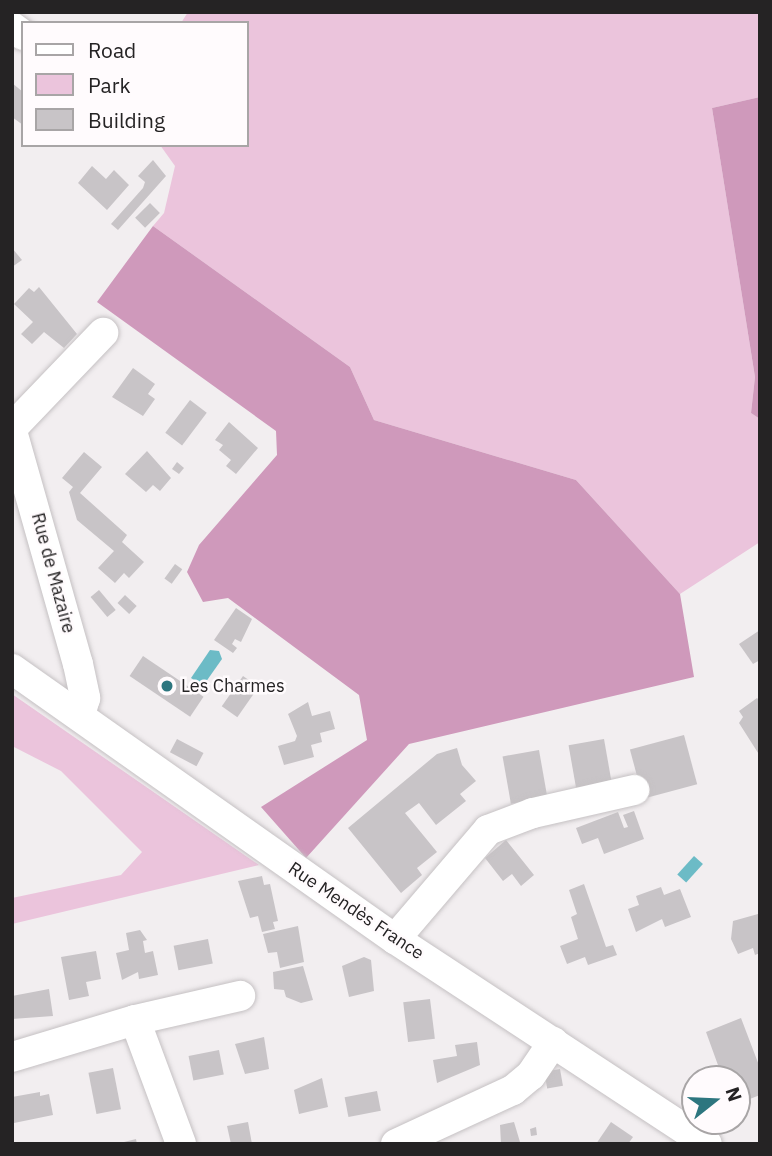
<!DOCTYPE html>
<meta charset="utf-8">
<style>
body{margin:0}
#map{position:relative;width:772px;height:1156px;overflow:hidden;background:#f2eef0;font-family:"IBM Plex Sans",sans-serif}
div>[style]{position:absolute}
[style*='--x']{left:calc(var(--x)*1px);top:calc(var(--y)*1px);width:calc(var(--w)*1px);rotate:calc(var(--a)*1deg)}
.green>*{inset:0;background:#ebc4dc}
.forest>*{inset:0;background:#cf99bb}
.water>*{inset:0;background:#6cbbc6;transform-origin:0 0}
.building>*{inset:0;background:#c8c4c7;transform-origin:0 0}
.roads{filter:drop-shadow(0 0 2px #c5c1c3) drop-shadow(0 0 2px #c5c1c3)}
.minor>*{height:30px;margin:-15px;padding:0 15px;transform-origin:15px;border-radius:15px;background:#fff}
.dots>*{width:19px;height:19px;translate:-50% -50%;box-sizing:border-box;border:4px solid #fffbfd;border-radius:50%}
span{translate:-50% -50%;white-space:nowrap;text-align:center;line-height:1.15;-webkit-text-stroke:5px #fffbfd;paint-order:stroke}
.street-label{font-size:18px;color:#252324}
.poi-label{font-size:18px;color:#252324}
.left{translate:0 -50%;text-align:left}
.frame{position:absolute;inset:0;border:14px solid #252324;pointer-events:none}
.legend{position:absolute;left:21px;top:21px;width:228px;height:126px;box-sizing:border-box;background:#fffbfd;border:2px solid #a8a5a6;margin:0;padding:9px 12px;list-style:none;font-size:21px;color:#252324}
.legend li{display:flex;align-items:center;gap:14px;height:35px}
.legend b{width:35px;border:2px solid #a8a5a6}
.north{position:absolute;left:681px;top:1065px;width:70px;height:70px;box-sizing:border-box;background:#fffbfd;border:2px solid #a8a5a6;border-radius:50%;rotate:72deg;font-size:19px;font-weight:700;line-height:28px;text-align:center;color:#252324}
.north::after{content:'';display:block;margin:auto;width:24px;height:32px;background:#2d767f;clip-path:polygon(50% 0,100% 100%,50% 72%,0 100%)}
</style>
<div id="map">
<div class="green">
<div style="clip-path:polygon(188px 12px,760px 12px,760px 97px,712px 108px,755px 377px,751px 413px,760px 419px,760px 542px,680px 594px,576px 480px,374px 420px,350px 367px,153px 226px,164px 213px,175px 166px,160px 145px,247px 145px,247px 23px,181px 23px)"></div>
<div style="clip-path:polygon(12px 694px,259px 865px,12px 924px,12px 898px,121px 875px,142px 852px,61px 771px,12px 746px)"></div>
</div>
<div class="forest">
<div style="clip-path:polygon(760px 97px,760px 419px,751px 413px,755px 377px,712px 108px)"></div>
<div style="clip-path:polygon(153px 226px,350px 367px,374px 420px,576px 480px,680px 594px,694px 677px,409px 744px,306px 858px,261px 807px,367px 740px,359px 695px,228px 598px,203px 602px,187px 572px,199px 545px,277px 455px,276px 431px,97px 302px)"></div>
</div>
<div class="water">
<div style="clip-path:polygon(210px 650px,219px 651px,222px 659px,203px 686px,191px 678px)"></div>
<div style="left:694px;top:856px;width:12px;height:25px;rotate:42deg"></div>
</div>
<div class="building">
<div style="clip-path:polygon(12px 83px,23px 92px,23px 125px,12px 117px)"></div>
<div style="clip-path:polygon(153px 160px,166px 176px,118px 230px,111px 224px,143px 188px,145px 182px,138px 176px)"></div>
<div style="clip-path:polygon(92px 166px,106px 179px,114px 170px,129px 185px,107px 210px,78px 183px)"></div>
<div style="left:150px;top:203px;width:14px;height:21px;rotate:45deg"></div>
<div style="clip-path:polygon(12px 248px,22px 260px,12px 267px)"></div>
<div style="clip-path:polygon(39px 287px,77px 334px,64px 348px,44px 332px,32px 344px,21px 334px,33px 322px,14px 304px,29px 288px,34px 292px)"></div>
<div style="clip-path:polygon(133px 368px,155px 384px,148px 394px,155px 399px,143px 416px,112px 397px)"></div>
<div style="left:190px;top:400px;width:21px;height:41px;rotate:37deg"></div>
<div style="clip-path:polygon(229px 422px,258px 448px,236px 474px,226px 466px,231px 460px,219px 450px,223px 445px,215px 440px)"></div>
<div style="clip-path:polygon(147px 451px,171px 478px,160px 491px,153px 485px,146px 492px,125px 474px)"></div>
<div style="clip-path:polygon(84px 452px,102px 467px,80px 493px,127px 535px,122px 542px,144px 562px,129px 578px,124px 573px,115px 583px,98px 568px,114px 551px,77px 520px,69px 492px,73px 487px,62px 478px)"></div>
<div style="clip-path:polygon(177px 462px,184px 468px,179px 474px,172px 469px)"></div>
<div style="left:175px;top:564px;width:9px;height:18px;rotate:36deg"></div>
<div style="left:99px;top:590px;width:26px;height:11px;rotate:50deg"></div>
<div style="left:125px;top:595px;width:16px;height:11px;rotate:43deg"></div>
<div style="clip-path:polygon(236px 608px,252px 619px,241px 642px,235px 639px,232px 644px,237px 648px,233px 653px,214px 640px)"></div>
<div style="clip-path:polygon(760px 630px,760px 660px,753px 664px,739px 644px)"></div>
<div style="left:143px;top:656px;width:73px;height:24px;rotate:34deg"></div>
<div style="left:243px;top:676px;width:19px;height:37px;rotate:35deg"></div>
<div style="clip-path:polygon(757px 698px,760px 701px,760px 756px,739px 723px,743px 717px,739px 711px)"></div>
<div style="clip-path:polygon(308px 702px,312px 716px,330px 711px,335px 729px,320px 733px,322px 742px,311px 745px,314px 757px,284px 765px,278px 746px,295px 741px,297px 736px,288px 714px)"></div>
<div style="left:684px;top:735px;width:51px;height:56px;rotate:75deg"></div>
<div style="left:177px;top:739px;width:30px;height:15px;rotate:28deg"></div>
<div style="left:604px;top:739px;width:48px;height:36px;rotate:80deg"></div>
<div style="clip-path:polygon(457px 748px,462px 765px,476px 781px,460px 794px,466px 801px,436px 825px,419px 803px,405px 813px,437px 852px,417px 868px,422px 875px,401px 893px,348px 828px,437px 754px)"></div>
<div style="left:539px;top:750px;width:48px;height:37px;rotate:80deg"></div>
<div style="clip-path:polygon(634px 811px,644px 839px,604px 854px,598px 838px,582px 844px,576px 828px,618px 812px,624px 828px,628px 827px,623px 815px)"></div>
<div style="clip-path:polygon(506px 840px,534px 875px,521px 886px,512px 874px,503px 881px,485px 858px)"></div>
<div style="clip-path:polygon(262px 876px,264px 885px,270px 884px,278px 921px,273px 922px,275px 929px,262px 932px,258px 916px,250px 918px,238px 881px)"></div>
<div style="clip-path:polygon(584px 884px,606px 947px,613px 945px,617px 955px,588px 965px,585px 957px,567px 964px,560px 946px,578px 939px,571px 917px,577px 914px,569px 890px)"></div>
<div style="clip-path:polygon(661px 887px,664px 895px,680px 889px,691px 917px,665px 927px,662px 919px,636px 932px,628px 909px,639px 905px,636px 896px)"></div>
<div style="clip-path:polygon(758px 914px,760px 953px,755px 955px,753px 948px,738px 954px,731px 939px,733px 921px)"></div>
<div style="clip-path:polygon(298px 926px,304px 962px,280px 968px,277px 952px,268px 953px,263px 934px)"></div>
<div style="clip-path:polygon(140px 930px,147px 940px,143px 941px,145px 953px,153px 951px,158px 975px,139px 979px,138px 972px,122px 980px,116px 953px,129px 950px,126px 933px)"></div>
<div style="left:208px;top:939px;width:25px;height:35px;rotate:79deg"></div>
<div style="clip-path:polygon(96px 951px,101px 979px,86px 982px,89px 996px,69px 1000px,61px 957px)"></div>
<div style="clip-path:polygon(364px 957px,371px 960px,374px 991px,349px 997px,342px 966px)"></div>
<div style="clip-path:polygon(303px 966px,313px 1000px,301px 1003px,286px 997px,284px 990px,274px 989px,273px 972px)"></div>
<div style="clip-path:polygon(49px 989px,53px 1016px,12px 1019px,12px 996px)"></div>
<div style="left:430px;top:999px;width:40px;height:27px;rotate:83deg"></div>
<div style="clip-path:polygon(741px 1018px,760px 1068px,760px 1095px,737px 1104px,737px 1079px,723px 1079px,706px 1032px)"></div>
<div style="clip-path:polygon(264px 1037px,269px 1069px,245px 1074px,235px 1044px)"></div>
<div style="clip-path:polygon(477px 1042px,480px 1065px,437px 1083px,433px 1060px,457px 1056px,455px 1045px)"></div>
<div style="left:219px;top:1050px;width:25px;height:31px;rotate:79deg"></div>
<div style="left:113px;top:1068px;width:42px;height:25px;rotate:79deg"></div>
<div style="left:560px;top:1069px;width:17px;height:16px;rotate:80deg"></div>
<div style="clip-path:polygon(322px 1078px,328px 1107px,299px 1114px,294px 1090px)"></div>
<div style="left:377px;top:1091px;width:20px;height:33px;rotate:79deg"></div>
<div style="clip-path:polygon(40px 1092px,40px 1096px,49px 1094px,53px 1115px,14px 1123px,12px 1097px)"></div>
<div style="clip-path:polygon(248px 1122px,252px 1144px,231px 1144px,227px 1126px)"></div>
<div style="clip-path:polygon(514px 1122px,520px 1142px,530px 1144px,501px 1144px,500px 1125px)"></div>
<div style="clip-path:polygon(611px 1122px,633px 1137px,628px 1144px,596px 1144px)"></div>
<div style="clip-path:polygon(536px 1127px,537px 1135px,531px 1136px,530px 1129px)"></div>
<div style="clip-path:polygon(136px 1139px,137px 1144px,120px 1144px,120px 1143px)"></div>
</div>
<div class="roads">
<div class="minor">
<div style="--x:12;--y:27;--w:14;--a:36"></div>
<div style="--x:12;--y:428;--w:132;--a:-46.2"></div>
<div style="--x:12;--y:431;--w:242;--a:74.2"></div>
<div style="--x:78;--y:664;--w:35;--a:78"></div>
<div style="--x:85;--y:698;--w:18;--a:106"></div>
<div style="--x:12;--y:669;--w:469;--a:35.2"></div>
<div style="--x:395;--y:939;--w:373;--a:33.3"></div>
<div style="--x:395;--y:939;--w:143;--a:-49.5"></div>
<div style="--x:488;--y:830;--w:48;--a:-20.7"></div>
<div style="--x:533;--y:813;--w:104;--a:-12.8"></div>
<div style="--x:135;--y:1020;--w:108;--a:-12.9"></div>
<div style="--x:12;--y:1057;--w:128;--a:-16.7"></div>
<div style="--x:135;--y:1020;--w:132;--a:69.6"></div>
<div style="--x:396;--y:1144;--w:129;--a:-24.8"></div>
<div style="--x:513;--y:1090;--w:23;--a:-40"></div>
<div style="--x:531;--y:1075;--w:40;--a:-56"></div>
</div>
</div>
<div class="dots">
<div style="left:167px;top:686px;background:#2d767f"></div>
</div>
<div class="street-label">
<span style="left:53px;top:573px;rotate:75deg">Rue de Mazaire</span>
<span style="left:356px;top:911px;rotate:34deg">Rue Mendès France</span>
</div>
<div class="poi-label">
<span class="left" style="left:181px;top:686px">Les Charmes</span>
</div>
<div class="frame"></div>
<ul class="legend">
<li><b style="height:9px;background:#fff"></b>Road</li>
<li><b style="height:19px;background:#ebc4dc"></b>Park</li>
<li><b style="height:19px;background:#c8c4c7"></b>Building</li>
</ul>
<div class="north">N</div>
</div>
